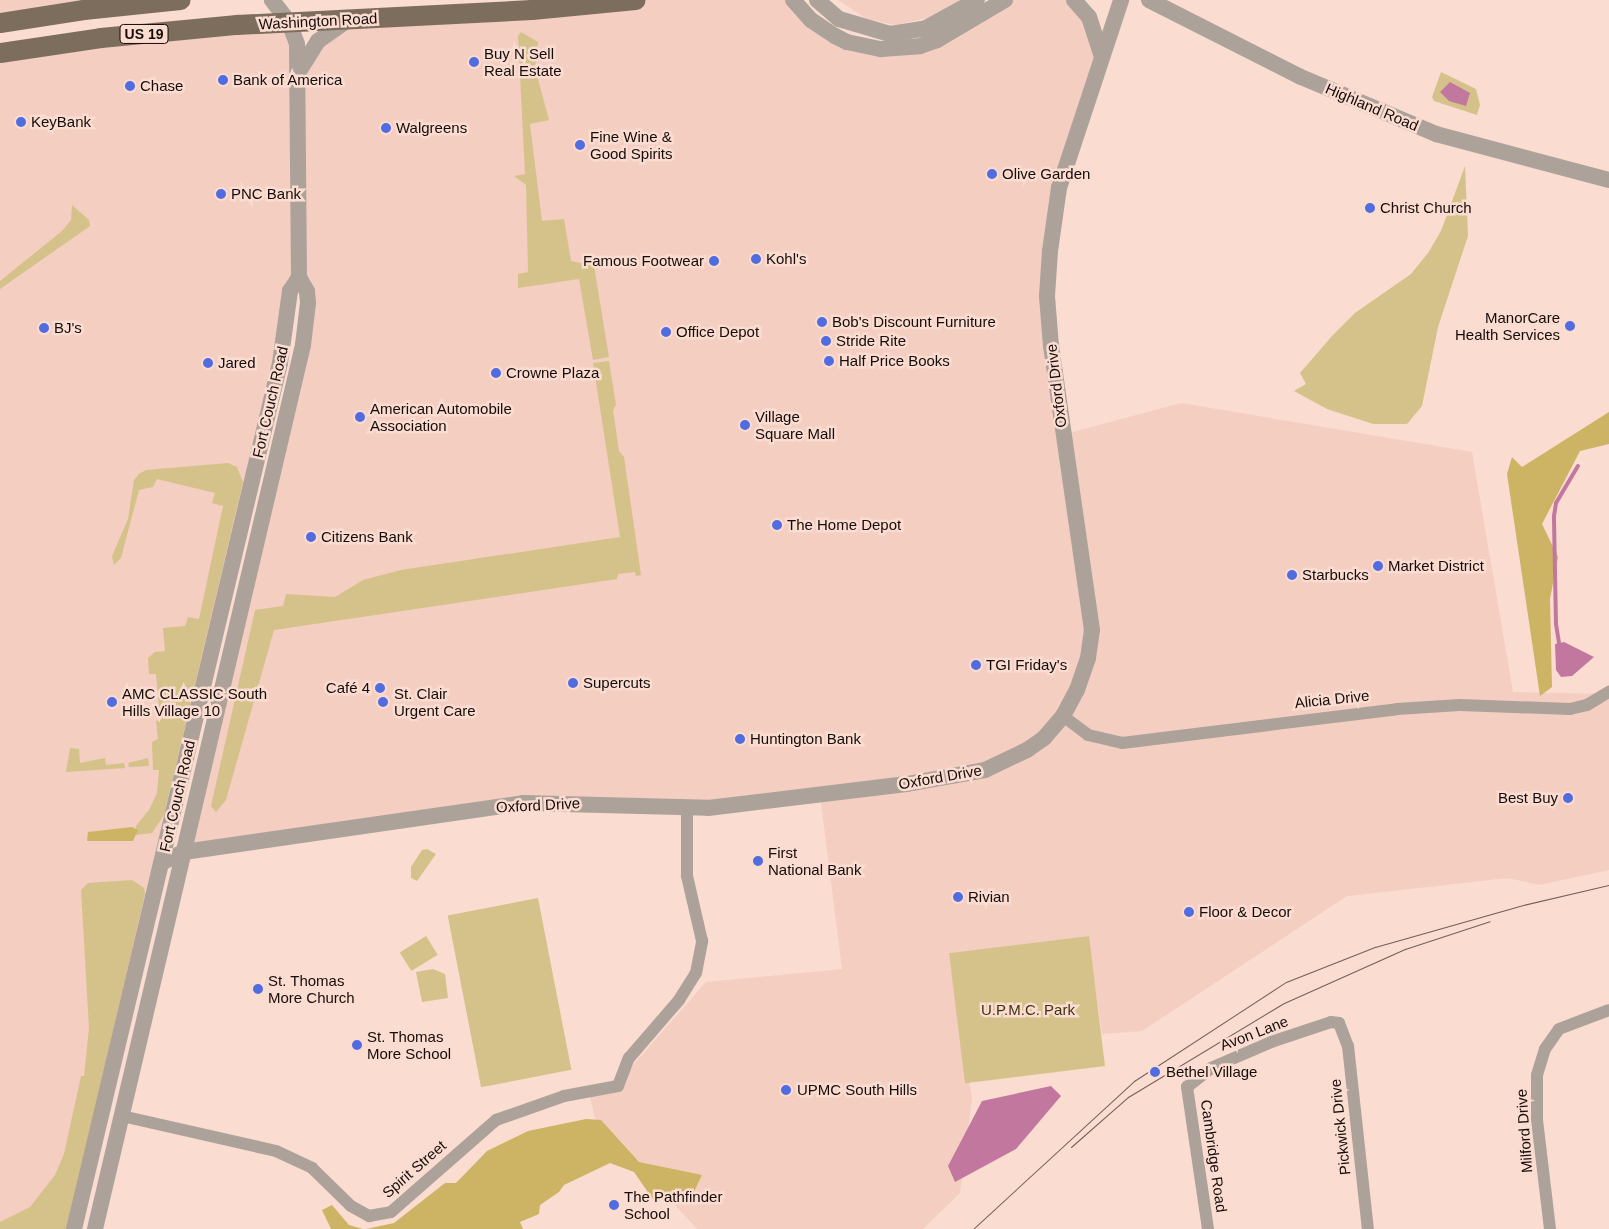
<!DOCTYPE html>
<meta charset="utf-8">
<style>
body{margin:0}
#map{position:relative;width:1609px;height:1229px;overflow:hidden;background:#fadcd1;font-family:Helvetica,sans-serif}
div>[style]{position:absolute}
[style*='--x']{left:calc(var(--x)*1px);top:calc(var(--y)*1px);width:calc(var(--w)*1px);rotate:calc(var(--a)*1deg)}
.built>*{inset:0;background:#f4cec1}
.green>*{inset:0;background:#d4c28a;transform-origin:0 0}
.forest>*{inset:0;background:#cdb465}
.water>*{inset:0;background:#c2789e}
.stream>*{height:4px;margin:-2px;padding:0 2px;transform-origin:2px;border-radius:2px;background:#c2789e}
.minor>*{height:12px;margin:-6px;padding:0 6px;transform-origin:6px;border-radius:6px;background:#aca29a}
.tertiary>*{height:16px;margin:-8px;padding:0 8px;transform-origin:8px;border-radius:8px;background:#aca29a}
.primary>*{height:20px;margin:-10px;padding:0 10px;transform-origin:10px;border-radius:10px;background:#7d6d5d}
.tram>*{height:1px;margin:-0.5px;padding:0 0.5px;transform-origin:0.5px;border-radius:0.5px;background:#715f59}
.dots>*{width:14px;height:14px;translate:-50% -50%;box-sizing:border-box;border:2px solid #fadcd1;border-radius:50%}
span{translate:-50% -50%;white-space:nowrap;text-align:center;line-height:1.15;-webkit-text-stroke:5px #fadcd1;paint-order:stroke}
.shield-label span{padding:1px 4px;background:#fadcd1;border:1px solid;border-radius:4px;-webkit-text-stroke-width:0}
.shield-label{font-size:14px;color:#160c09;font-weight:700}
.street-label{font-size:15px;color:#160c09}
.poi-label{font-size:15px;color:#160c09}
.left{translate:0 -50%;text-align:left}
.right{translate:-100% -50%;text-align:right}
.park-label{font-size:15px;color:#3f3411}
</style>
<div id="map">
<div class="built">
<div style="clip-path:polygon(0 0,180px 0,0 23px)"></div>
<div style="clip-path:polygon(636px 0,793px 0,821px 27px,899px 49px,1005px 0,1074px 0,1101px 55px,1050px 251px,1062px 435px,1181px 403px,1472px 452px,1513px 692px,1609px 694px,1609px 870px,1539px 885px,1508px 878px,1347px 896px,1142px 1031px,1102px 1034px,1088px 936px,949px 955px,972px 1098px,960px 1193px,923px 1229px,697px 1229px,595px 1118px,590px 1097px,625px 1074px,706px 982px,842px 969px,820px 795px,761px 802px,555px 802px,184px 852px,303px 345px,299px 277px,85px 1182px,0 1229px,0 53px,289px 22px,298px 71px,335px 27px)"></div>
<div style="clip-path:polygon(838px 0,962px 0,937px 16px,895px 25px,867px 19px)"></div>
</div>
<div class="green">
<div style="clip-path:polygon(521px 32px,538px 42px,535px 68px,549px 120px,530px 124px,542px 221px,564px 219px,571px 261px,594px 266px,609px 357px,593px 360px,579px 279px,518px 288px,518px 274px,528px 272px,526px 185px,514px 176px,525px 174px,518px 36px)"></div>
<div style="clip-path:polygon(1441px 72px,1476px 89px,1480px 105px,1477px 115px,1434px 101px,1432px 97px)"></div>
<div style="clip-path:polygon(1465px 166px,1468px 236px,1438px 327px,1422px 406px,1407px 424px,1373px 424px,1327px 409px,1294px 391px,1306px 384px,1300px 373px,1332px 336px,1355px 313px,1411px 274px,1428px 253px,1441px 231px)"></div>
<div style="clip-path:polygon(72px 205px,89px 220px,90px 226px,0 289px,0 281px,62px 231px,71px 220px)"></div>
<div style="clip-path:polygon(609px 361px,616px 405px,613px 410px,619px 451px,624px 457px,641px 575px,636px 576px,635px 572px,618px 574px,617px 579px,274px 630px,226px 800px,216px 812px,211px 806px,255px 610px,283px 606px,286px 594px,335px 597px,363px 580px,401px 570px,620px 537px,593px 363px)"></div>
<div style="clip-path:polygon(228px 463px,237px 467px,243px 482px,164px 815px,152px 833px,135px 835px,136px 826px,149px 810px,157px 793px,159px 770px,153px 770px,152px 742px,158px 739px,156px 721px,160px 720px,156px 674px,149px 674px,148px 658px,155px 652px,165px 651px,163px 628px,185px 626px,188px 617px,199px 619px,223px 506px,212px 503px,215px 493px,157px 479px,153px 487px,139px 490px,121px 558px,114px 565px,112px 556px,128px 519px,134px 480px,139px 474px,146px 470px)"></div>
<div style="clip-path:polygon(70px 748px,79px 749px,80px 763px,105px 758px,106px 765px,124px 763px,125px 768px,66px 772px)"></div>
<div style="clip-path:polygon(148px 758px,149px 766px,129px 767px,128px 763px)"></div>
<div style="clip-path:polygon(427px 849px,436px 854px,417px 881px,411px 878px,411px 867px,422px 850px)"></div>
<div style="clip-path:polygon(132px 880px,144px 888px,145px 894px,67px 1229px,0 1229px,0 1222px,30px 1207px,55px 1175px,64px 1154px,81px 1076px,84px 1076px,89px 1028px,81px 890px,88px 883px)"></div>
<div style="left:538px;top:898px;width:175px;height:92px;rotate:79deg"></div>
<div style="left:426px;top:936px;width:22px;height:31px;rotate:58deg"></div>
<div style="left:1089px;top:936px;width:131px;height:141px;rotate:83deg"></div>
<div style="clip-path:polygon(433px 969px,445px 974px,448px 998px,422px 1002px,416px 972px)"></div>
</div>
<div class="forest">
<div style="clip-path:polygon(1609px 412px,1609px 444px,1580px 451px,1542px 524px,1558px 557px,1550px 599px,1552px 687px,1540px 696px,1507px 474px,1512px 457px,1522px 467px)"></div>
<div style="clip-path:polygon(132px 827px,138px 830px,133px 841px,87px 841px,88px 832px)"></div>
<div style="clip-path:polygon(586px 1119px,601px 1120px,639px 1162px,702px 1175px,692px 1196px,654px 1201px,634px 1172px,610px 1163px,564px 1185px,559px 1192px,540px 1205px,539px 1214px,520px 1222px,523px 1229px,366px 1229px,394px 1223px,445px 1183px,456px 1183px,487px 1151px,528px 1131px)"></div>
<div style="clip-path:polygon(332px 1205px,349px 1225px,363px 1229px,331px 1229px,322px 1210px)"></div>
</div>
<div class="water">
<div style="clip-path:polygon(1450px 82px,1470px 93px,1466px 106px,1449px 101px,1440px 92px)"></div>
<div style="clip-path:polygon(1564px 642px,1594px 657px,1572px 676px,1561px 677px,1556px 670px,1555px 644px)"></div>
<div style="clip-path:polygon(1051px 1086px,1061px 1096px,1016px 1149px,955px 1182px,948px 1166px,982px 1101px)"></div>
</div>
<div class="stream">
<div style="--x:1559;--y:643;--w:19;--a:-99"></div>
<div style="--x:1556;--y:624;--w:108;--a:-91.1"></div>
<div style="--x:1554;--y:516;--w:13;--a:-81"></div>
<div style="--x:1556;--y:503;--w:43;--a:-59.3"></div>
</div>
<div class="minor">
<div style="--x:1063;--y:716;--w:31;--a:37"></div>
<div style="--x:1088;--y:735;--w:35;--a:13"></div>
<div style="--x:1122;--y:743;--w:277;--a:-7"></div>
<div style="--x:1397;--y:709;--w:63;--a:-3.6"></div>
<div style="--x:1460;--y:705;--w:110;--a:2.1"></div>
<div style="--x:1570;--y:709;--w:17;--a:-13"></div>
<div style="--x:1587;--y:705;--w:26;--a:-31"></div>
<div style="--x:122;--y:1116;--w:158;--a:12.8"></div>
<div style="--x:276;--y:1151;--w:40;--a:25"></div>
<div style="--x:312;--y:1168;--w:54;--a:44.3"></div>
<div style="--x:351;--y:1206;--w:21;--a:29"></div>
<div style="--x:369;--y:1216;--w:22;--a:-10"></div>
<div style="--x:391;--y:1212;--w:140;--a:-41.2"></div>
<div style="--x:496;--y:1120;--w:72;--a:-19.4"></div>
<div style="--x:564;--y:1096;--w:55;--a:-10.5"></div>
<div style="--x:618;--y:1086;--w:30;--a:-69"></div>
<div style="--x:629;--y:1058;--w:77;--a:-49.2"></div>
<div style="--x:679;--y:1000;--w:32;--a:-58"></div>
<div style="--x:696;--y:973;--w:33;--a:-79"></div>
<div style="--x:702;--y:941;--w:67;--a:-103"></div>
<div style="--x:687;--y:876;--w:68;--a:-90"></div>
<div style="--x:1208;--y:1229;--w:144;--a:-98.4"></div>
<div style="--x:1187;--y:1087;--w:31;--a:-38"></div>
<div style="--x:1211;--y:1068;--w:65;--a:-23.4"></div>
<div style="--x:1271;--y:1042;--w:63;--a:-18.4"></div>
<div style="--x:1331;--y:1022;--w:8;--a:7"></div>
<div style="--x:1339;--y:1023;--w:25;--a:69"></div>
<div style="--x:1348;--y:1046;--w:184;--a:83.8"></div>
<div style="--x:1550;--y:1229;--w:110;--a:-96.8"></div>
<div style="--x:1537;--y:1120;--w:45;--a:-90"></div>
<div style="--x:1537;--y:1075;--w:27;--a:-73"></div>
<div style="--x:1545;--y:1049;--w:24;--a:-55"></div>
<div style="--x:1559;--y:1029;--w:53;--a:-20.8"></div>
</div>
<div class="tertiary">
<div style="--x:793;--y:0;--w:27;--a:48"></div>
<div style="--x:811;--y:20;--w:29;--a:34"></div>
<div style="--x:835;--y:36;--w:13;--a:27"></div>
<div style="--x:847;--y:42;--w:35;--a:12"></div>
<div style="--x:881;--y:49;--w:39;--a:-4"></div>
<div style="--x:920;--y:46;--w:18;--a:-19"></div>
<div style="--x:937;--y:40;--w:79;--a:-30.5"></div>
<div style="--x:817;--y:0;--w:29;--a:41"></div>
<div style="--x:839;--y:19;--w:53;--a:16.4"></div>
<div style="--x:890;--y:34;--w:36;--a:-9"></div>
<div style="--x:926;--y:28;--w:58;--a:-28.8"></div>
<div style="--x:1074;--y:0;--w:23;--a:49"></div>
<div style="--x:1089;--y:17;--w:40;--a:72"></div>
<div style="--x:1149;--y:0;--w:170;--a:26.9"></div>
<div style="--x:1301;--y:77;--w:147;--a:22.9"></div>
<div style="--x:1436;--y:134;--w:179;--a:14.9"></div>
<div style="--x:298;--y:73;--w:38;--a:-58"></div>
<div style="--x:318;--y:41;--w:37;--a:-35"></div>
<div style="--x:161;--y:863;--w:25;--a:-26"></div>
<div style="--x:184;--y:852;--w:343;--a:-8.2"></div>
<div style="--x:523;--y:803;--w:185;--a:1.5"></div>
<div style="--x:708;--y:808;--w:200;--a:-6.9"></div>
<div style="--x:907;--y:784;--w:79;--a:-10.2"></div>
<div style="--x:985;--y:770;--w:47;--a:-25.5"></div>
<div style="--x:1027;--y:750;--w:21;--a:-35"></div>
<div style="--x:1044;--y:738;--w:29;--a:-49"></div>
<div style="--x:1063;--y:716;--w:30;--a:-62"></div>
<div style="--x:1077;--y:690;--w:34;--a:-71"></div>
<div style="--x:1088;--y:658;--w:28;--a:-82"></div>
<div style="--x:1092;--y:630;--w:287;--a:-98.2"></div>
<div style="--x:1051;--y:346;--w:50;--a:-94.6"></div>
<div style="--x:1047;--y:296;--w:45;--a:-86.2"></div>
<div style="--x:1050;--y:251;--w:64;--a:-81.9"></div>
<div style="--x:1059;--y:188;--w:198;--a:-71.7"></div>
<div style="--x:74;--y:1229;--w:890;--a:-76.62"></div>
<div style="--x:280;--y:363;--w:73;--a:-82.1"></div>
<div style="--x:290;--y:291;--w:17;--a:-57"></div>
<div style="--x:95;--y:1229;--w:908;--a:-76.76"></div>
<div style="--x:303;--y:345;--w:42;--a:-83.2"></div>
<div style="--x:308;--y:303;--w:12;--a:-95"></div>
<div style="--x:307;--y:291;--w:16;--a:-120"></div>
<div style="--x:299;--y:277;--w:233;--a:-90.5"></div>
<div style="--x:297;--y:44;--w:23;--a:-110"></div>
<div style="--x:289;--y:22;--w:28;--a:-128"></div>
</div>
<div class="primary">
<div style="--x:0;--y:23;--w:85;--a:-8.8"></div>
<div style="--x:84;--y:10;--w:97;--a:-5.9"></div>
<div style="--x:0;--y:53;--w:102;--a:-8.4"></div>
<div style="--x:101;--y:38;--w:137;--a:-5.5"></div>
<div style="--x:237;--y:25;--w:295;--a:-2.9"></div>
<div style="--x:532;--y:10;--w:104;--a:-5.5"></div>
</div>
<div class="tram">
<div style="--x:1071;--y:1147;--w:76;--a:-41.3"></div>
<div style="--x:1128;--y:1097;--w:182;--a:-31.1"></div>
<div style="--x:1284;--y:1003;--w:133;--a:-24.1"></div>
<div style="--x:1405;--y:949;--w:89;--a:-18.2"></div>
<div style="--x:973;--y:1229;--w:219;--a:-42.6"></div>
<div style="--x:1134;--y:1081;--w:181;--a:-33.1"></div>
<div style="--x:1286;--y:982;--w:96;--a:-21.5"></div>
<div style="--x:1375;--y:947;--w:154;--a:-15.8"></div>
<div style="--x:1523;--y:905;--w:88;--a:-13.1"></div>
</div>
<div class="dots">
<div style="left:474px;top:62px;background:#506ce0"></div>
<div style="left:223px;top:80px;background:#506ce0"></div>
<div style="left:130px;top:86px;background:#506ce0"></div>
<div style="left:21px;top:122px;background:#506ce0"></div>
<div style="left:386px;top:128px;background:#506ce0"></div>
<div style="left:580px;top:145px;background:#506ce0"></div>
<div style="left:992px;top:174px;background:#506ce0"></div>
<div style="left:221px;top:194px;background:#506ce0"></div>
<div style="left:1370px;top:208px;background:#506ce0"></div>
<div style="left:756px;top:259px;background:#506ce0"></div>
<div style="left:714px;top:261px;background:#506ce0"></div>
<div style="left:822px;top:322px;background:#506ce0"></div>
<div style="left:1570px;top:326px;background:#506ce0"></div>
<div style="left:44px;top:328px;background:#506ce0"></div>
<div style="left:666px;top:332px;background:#506ce0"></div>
<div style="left:826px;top:341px;background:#506ce0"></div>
<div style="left:829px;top:361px;background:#506ce0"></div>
<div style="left:208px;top:363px;background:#506ce0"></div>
<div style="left:496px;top:373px;background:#506ce0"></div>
<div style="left:360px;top:417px;background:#506ce0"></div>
<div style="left:745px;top:425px;background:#506ce0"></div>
<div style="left:777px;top:525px;background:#506ce0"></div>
<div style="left:311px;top:537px;background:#506ce0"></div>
<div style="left:1378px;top:566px;background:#506ce0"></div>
<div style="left:1292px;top:575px;background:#506ce0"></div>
<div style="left:976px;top:665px;background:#506ce0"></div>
<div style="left:573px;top:683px;background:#506ce0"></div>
<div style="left:380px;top:688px;background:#506ce0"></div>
<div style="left:112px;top:702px;background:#506ce0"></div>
<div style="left:383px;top:702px;background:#506ce0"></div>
<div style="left:740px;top:739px;background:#506ce0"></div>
<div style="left:1568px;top:798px;background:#506ce0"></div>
<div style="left:758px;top:861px;background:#506ce0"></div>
<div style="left:958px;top:897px;background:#506ce0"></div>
<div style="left:1189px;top:912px;background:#506ce0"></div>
<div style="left:258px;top:989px;background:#506ce0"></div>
<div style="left:357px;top:1045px;background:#506ce0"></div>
<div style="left:1155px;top:1072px;background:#506ce0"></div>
<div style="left:786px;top:1090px;background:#506ce0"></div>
<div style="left:614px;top:1205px;background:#506ce0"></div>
</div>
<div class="shield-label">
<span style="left:144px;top:34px">US 19</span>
</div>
<div class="street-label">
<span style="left:318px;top:21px;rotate:-3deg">Washington Road</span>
<span style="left:1372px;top:107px;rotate:23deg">Highland Road</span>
<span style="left:1056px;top:386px;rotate:-97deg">Oxford Drive</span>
<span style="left:270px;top:402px;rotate:-77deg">Fort Couch Road</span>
<span style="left:1332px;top:699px;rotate:-6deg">Alicia Drive</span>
<span style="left:940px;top:777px;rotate:-10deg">Oxford Drive</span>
<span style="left:177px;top:796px;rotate:-77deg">Fort Couch Road</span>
<span style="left:538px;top:805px;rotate:-3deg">Oxford Drive</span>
<span style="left:1254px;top:1033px;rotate:-21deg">Avon Lane</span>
<span style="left:1340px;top:1127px;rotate:-96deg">Pickwick Drive</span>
<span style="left:1524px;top:1131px;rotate:-94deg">Milford Drive</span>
<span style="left:1214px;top:1156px;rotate:82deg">Cambridge Road</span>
<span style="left:414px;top:1169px;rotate:-41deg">Spirit Street</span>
</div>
<div class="poi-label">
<span class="left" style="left:484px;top:62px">Buy N Sell<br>Real Estate</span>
<span class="left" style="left:233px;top:80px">Bank of America</span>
<span class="left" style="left:140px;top:86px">Chase</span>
<span class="left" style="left:31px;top:122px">KeyBank</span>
<span class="left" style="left:396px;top:128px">Walgreens</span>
<span class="left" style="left:590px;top:145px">Fine Wine &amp;<br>Good Spirits</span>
<span class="left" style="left:1002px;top:174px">Olive Garden</span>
<span class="left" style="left:231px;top:194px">PNC Bank</span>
<span class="left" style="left:1380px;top:208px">Christ Church</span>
<span class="left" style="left:766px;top:259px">Kohl's</span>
<span class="right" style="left:704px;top:261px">Famous Footwear</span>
<span class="right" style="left:1560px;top:326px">ManorCare<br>Health Services</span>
<span class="left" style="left:832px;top:322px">Bob's Discount Furniture</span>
<span class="left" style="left:54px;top:328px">BJ's</span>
<span class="left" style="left:676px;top:332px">Office Depot</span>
<span class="left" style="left:836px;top:341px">Stride Rite</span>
<span class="left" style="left:839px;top:361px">Half Price Books</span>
<span class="left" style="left:218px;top:363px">Jared</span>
<span class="left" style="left:506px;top:373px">Crowne Plaza</span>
<span class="left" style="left:370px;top:417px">American Automobile<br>Association</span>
<span class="left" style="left:755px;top:425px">Village<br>Square Mall</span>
<span class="left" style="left:787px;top:525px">The Home Depot</span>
<span class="left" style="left:321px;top:537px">Citizens Bank</span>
<span class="left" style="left:1388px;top:566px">Market District</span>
<span class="left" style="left:1302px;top:575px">Starbucks</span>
<span class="left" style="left:986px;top:665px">TGI Friday's</span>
<span class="left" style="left:583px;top:683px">Supercuts</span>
<span class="right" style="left:370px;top:688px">Café 4</span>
<span class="left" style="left:122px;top:702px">AMC CLASSIC South<br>Hills Village 10</span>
<span class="left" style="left:394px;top:702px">St. Clair<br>Urgent Care</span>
<span class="left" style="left:750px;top:739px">Huntington Bank</span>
<span class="right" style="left:1558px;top:798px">Best Buy</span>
<span class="left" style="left:768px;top:861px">First<br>National Bank</span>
<span class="left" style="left:968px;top:897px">Rivian</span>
<span class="left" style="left:1199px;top:912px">Floor &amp; Decor</span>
<span class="left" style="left:268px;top:989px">St. Thomas<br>More Church</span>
<span class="left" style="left:367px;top:1045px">St. Thomas<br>More School</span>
<span class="left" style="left:1166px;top:1072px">Bethel Village</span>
<span class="left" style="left:797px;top:1090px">UPMC South Hills</span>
<span class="left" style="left:624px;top:1205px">The Pathfinder<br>School</span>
</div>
<div class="park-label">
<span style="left:1028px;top:1010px">U.P.M.C. Park</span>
</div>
</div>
